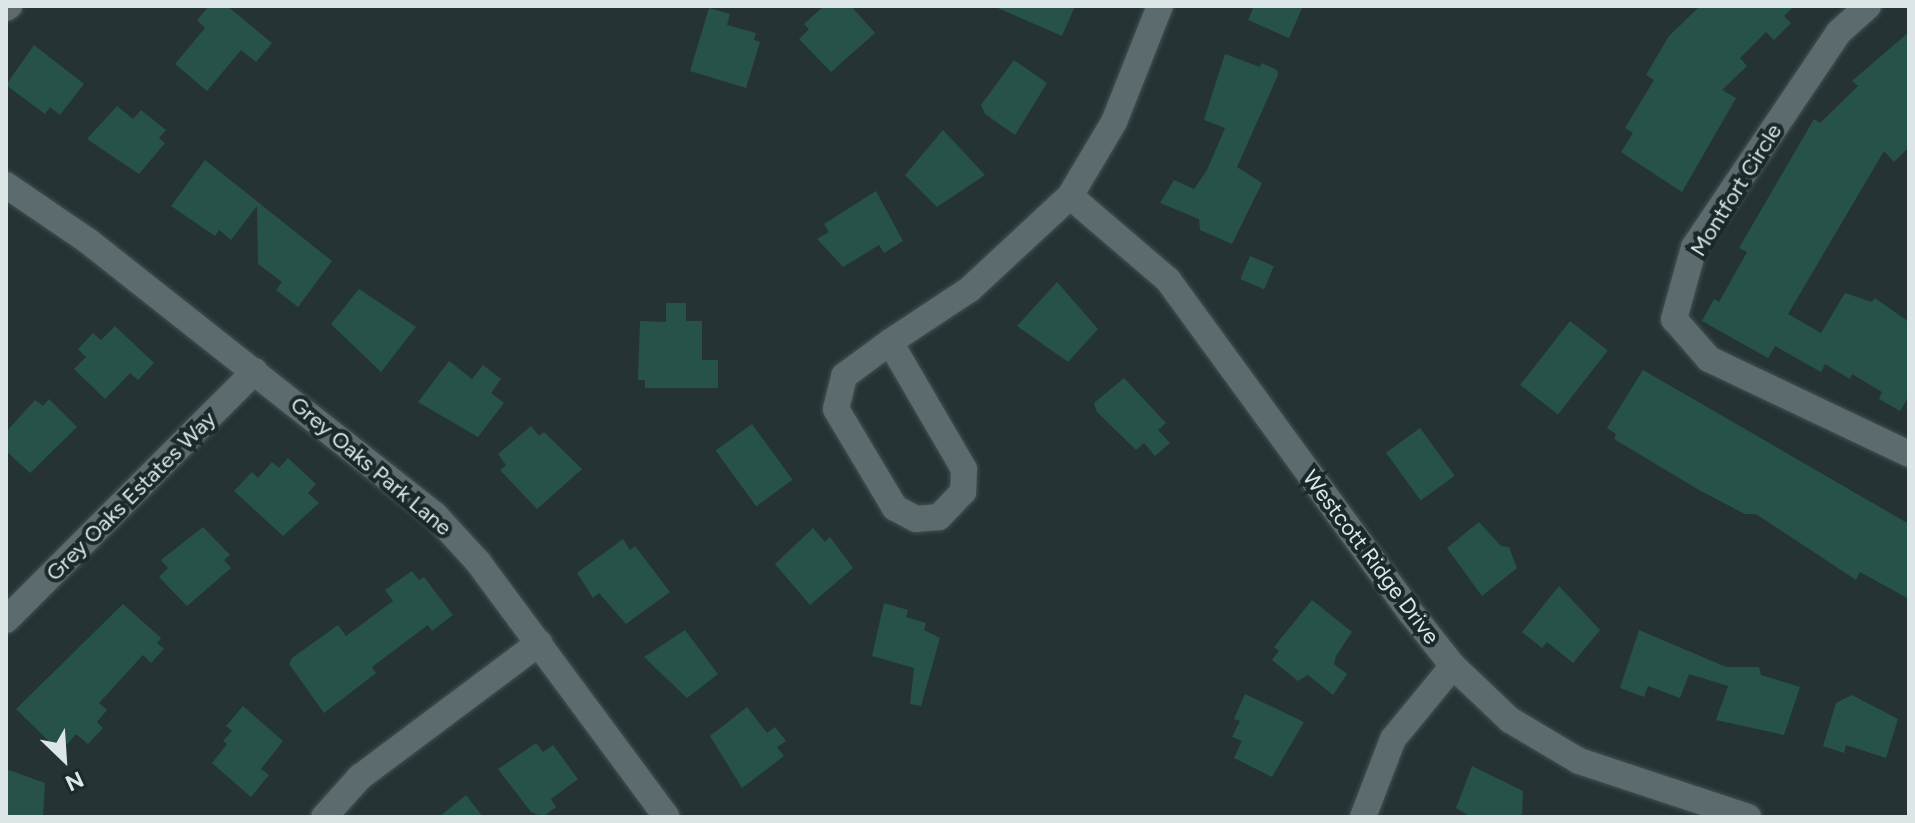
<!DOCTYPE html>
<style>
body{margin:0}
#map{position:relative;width:1915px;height:823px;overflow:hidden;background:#253335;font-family:Figtree,sans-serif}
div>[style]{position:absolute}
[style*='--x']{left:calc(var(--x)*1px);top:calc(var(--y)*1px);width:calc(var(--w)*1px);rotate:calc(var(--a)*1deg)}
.building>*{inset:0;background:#27524a;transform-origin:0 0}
.roads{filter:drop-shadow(0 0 2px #435051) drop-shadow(0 0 2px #435051)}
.street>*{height:26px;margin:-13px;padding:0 13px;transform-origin:13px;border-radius:13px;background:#5c6b6d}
span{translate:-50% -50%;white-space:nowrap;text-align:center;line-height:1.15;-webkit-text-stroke:8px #1b292b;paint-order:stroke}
.street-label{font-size:22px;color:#dde6e7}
.frame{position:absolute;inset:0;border:8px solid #dde6e7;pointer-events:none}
.north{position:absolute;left:24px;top:719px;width:80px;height:80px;-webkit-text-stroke:6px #1b292b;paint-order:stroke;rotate:155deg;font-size:22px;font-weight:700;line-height:32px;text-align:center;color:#dde6e7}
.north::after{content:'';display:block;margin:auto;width:28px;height:36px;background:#dde6e7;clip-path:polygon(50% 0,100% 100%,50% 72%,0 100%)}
</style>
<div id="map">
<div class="building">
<div style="clip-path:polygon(209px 6px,227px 6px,272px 43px,256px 62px,241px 50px,207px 91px,175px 64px,205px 28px,197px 20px)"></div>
<div style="clip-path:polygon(824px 6px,851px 6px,875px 33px,831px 72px,799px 39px,809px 29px,804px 24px)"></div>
<div style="clip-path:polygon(993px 6px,1075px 6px,1062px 36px)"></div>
<div style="clip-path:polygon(1254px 6px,1303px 6px,1289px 38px,1248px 20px)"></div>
<div style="clip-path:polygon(1700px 6px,1794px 6px,1784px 16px,1791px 23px,1774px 40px,1766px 32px,1740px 58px,1747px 66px,1722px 90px,1736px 98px,1682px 192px,1621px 152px,1633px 133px,1625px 128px,1654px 80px,1646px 75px,1669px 36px)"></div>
<div style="clip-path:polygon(709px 8px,730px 14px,727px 25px,756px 33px,754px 40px,760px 42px,746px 88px,690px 71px)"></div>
<div style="clip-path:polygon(1909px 32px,1909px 147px,1894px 162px,1884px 151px,1788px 314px,1821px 333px,1845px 293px,1872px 302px,1875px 298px,1909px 322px,1909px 396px,1900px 411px,1879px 399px,1882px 392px,1852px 374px,1850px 379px,1825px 364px,1821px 372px,1775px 346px,1768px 358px,1702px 321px,1714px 299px,1719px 302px,1747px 252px,1739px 248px,1814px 119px,1820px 123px,1858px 86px,1852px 81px)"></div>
<div style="clip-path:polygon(34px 45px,84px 84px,60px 115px,50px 107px,45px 114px,6px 85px)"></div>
<div style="clip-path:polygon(1225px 54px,1260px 67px,1262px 63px,1277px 70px,1278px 75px,1237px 167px,1262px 183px,1232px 244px,1200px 230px,1199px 219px,1160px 203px,1174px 180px,1194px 189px,1207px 170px,1225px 128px,1204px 120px)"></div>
<div style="clip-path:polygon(1014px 60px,1047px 83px,1015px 135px,985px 114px,981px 105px)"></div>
<div style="clip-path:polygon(117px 106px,133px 119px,141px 110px,166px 130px,159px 138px,165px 143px,139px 174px,87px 139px)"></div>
<div style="clip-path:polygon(943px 130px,985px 175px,937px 207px,905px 175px)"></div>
<div style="clip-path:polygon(205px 160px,332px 261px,298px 307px,276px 290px,282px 282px,258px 264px,257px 206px,231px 240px,219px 230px,215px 236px,171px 206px)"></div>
<div style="clip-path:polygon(876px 191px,903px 241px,884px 253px,879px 245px,843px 267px,817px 239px,829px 232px,824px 224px)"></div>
<div style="left:1250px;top:256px;width:26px;height:25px;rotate:23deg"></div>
<div style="clip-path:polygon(1057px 282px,1098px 329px,1068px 362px,1017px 326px)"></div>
<div style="clip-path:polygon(359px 289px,416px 327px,381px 372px,331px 324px)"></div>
<div style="clip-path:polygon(666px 303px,686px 303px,686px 321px,702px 321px,702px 360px,718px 360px,718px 388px,645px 388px,645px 380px,638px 380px,640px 321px,666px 322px)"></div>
<div style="left:1570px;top:321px;width:48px;height:81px;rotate:38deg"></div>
<div style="clip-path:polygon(115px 326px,154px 363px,138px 380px,130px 373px,105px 399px,74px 369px,86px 357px,78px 349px,93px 333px,101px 340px)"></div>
<div style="clip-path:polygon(449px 361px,472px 379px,483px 365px,501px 379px,491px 393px,504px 403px,478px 437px,418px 402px)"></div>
<div style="clip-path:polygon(1643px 370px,1909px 524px,1909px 599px,1860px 572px,1856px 580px,1756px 514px,1745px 514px,1699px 490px,1614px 439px,1616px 434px,1607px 428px)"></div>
<div style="clip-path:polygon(1124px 378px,1166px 423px,1158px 430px,1170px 443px,1155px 456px,1144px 443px,1136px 450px,1097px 412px,1094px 403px)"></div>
<div style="clip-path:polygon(49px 399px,77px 427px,30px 473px,6px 451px,6px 432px,35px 400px,43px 406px)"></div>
<div style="left:752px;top:424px;width:69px;height:45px;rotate:54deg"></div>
<div style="clip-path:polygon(531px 426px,539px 436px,544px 432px,582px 469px,537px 509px,500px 470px,506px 465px,498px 454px)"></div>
<div style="left:1420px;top:428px;width:59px;height:42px;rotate:54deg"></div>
<div style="clip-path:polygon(288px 458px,316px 484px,308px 493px,319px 503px,283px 536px,234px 491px,252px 472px,258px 478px,272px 462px,279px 468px)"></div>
<div style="clip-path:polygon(1479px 522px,1501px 546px,1509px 547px,1517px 568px,1482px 596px,1447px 548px)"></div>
<div style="clip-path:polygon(203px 527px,230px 555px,224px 560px,231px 568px,187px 606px,159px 577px,168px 568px,161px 560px)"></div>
<div style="clip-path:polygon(813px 528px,825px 542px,830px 537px,853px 568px,810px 605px,775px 564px)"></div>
<div style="clip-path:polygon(623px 539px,630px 550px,635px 546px,670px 592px,626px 624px,599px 593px,593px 598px,577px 573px)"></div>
<div style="clip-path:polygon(412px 571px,419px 580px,424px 577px,453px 615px,432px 631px,428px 625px,372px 667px,376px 673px,324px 713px,289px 664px,292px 658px,338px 625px,346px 636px,393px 601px,385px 590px)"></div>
<div style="clip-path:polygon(1559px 586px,1600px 630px,1573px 663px,1547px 642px,1542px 648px,1522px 632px)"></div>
<div style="clip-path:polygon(1312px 600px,1352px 632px,1336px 656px,1334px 664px,1347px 674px,1333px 695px,1308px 675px,1298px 681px,1272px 660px,1279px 651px,1274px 647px)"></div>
<div style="clip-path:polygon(884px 603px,908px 610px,906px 617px,926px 623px,924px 630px,940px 638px,921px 706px,910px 704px,914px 668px,872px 656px)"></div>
<div style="clip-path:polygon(123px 604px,161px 638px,157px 643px,164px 649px,151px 663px,143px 655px,99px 703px,107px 710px,97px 722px,103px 728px,88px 744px,76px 734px,60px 752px,16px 709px)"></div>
<div style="clip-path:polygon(685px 630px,718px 674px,687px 698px,644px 657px)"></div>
<div style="clip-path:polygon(1639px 630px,1726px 667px,1759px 667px,1761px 675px,1800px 687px,1784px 735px,1716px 720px,1728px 686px,1689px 674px,1680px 698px,1648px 686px,1644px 697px,1620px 688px)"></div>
<div style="clip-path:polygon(1245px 694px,1304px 722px,1272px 777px,1234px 758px,1242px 741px,1232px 737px,1240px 721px,1234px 719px)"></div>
<div style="clip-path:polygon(1852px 695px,1898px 719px,1886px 758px,1846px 745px,1844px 753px,1823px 746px,1836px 703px)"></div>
<div style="clip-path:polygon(243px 706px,283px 741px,261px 769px,269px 775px,251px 797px,212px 763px,227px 744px,223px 741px,232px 731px,226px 726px)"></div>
<div style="clip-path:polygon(747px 707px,767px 733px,775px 727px,786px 741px,777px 747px,784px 756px,742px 788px,710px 736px)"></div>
<div style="clip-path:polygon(536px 743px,543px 752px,553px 745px,578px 779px,551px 799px,556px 807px,543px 817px,531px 812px,498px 769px)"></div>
<div style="clip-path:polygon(1472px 766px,1523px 791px,1522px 817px,1471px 817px,1456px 808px)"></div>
<div style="clip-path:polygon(6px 769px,45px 783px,43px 817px,6px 817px)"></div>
<div style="clip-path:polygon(466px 795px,483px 817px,439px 817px)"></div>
</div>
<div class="roads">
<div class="street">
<div style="--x:1868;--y:6;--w:39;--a:138"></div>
<div style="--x:1839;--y:32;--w:259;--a:124"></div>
<div style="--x:1694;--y:247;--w:75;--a:105.5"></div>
<div style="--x:1674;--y:319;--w:53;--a:48.8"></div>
<div style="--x:1709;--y:359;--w:221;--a:25.4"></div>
<div style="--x:6;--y:8;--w:4;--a:-34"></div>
<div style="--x:6;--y:185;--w:99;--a:34.3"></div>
<div style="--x:88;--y:241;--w:442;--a:38.3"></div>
<div style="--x:435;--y:515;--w:64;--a:47.5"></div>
<div style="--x:478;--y:562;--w:317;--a:53.5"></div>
<div style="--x:1070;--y:196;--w:129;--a:40.6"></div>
<div style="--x:1168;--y:280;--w:412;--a:53.9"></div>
<div style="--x:1411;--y:613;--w:68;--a:51.6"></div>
<div style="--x:1453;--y:666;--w:79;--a:43.5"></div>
<div style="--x:1510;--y:720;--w:80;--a:30.7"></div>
<div style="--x:1579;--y:761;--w:178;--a:18.3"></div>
<div style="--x:890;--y:342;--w:147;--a:59.8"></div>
<div style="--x:964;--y:469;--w:23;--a:92"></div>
<div style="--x:963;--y:492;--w:35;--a:134"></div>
<div style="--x:939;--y:517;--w:23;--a:175"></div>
<div style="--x:916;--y:519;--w:24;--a:-152"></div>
<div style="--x:895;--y:508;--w:115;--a:-120.8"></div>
<div style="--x:836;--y:409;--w:34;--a:-76"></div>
<div style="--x:844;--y:376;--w:57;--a:-36.5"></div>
<div style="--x:890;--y:342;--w:96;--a:-33.5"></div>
<div style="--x:970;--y:289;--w:137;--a:-42.9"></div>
<div style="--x:1070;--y:196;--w:86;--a:-59.3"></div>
<div style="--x:1114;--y:122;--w:125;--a:-68.4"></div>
<div style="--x:6;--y:620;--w:352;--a:-45"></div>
<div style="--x:324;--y:817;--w:54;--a:-48"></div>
<div style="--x:360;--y:777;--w:224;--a:-36.8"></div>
<div style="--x:1363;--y:817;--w:84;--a:-69"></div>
<div style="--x:1393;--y:739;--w:94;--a:-50.6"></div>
</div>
</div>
<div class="street-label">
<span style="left:1736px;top:190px;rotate:-58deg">Montfort Circle</span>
<span style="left:371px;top:466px;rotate:40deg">Grey Oaks Park Lane</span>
<span style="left:131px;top:496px;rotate:-45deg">Grey Oaks Estates Way</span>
<span style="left:1371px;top:557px;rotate:53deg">Westcott Ridge Drive</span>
</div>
<div class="frame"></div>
<div class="north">N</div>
</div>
